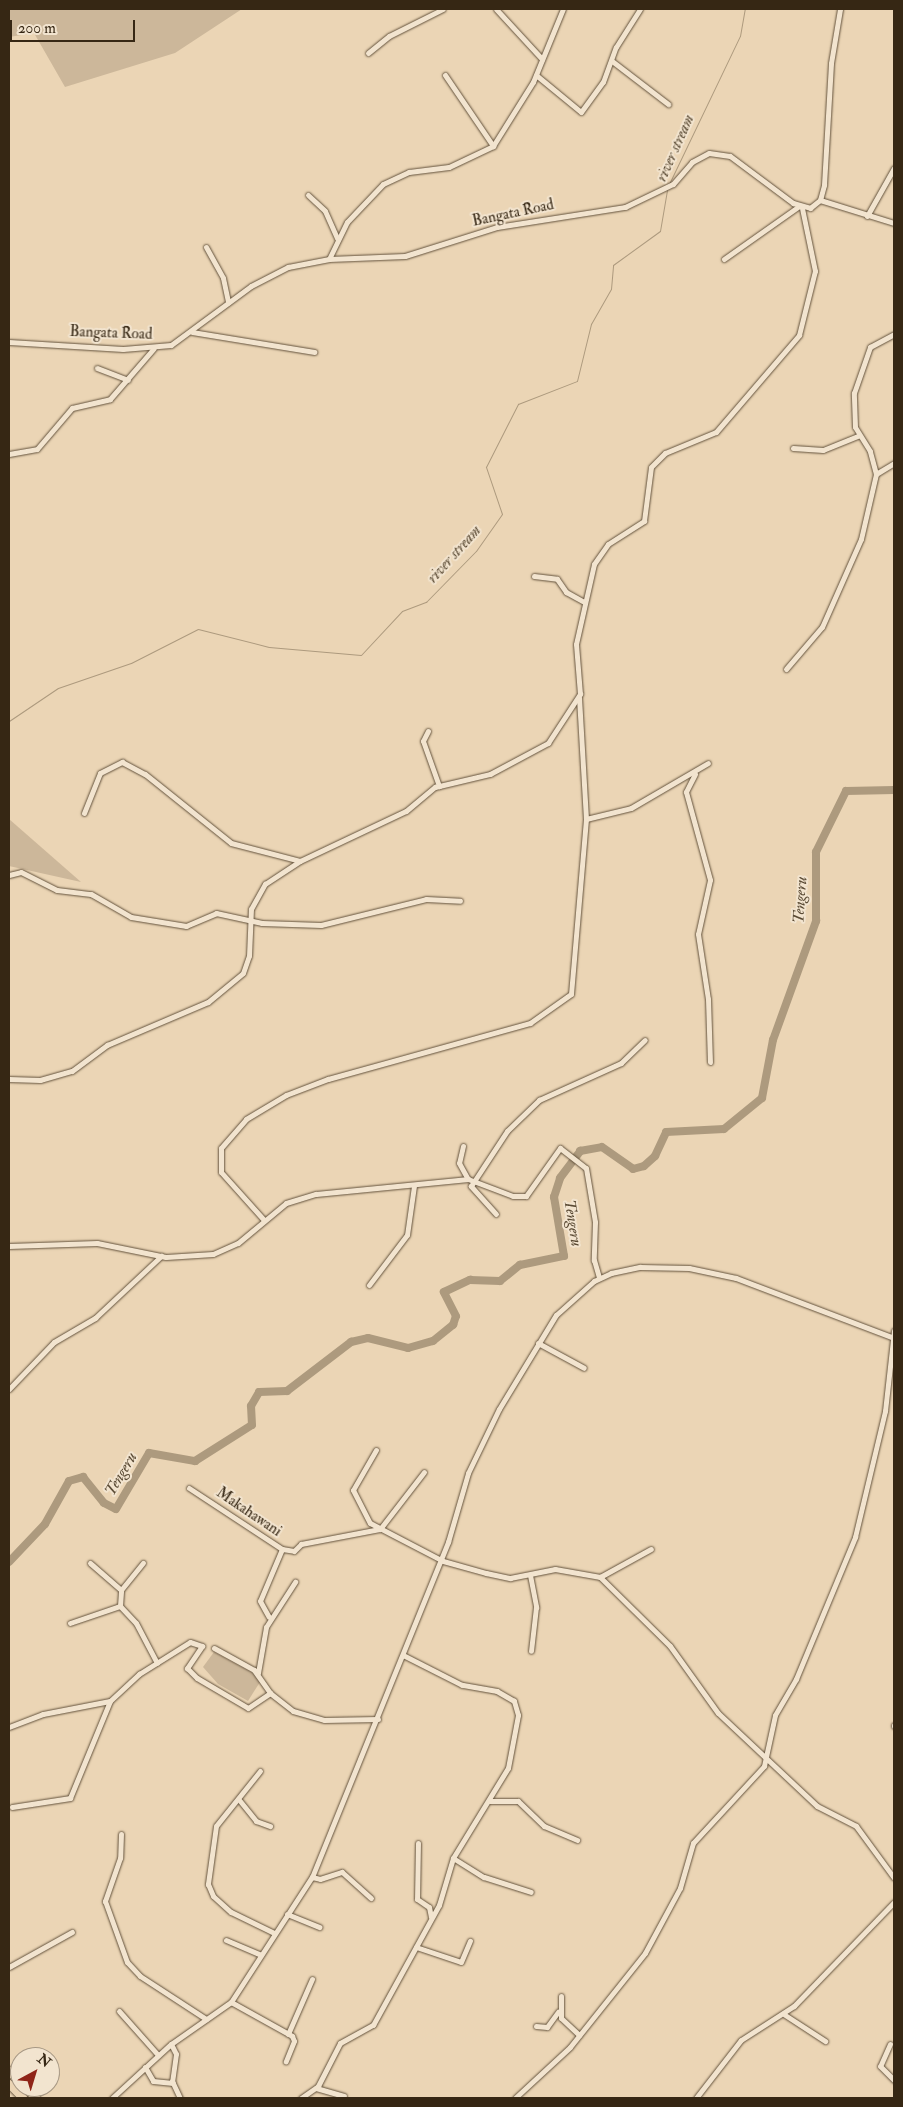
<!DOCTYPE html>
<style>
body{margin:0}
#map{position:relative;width:903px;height:2107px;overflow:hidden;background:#ebd5b5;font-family:"IM FELL Double Pica",serif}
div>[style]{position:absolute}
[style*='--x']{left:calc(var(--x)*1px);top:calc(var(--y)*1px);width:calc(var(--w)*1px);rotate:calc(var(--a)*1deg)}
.green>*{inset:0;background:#ccb79a}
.stream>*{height:1px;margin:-0.5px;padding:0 0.5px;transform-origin:0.5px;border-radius:0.5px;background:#ad9a7e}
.river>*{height:8px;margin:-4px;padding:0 4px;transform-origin:4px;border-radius:4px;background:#ad9a7e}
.roads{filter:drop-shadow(0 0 1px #63523c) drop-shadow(0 0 1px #63523c)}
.minor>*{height:5px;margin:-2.5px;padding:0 2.5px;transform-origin:2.5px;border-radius:2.5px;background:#f2e4cf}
.trunk>*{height:8px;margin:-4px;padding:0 4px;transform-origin:4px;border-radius:4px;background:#ebd5b5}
span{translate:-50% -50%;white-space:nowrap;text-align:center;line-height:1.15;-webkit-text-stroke:4px #f2e4cf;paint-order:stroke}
.street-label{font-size:15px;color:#362714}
.water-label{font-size:16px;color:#5a4a34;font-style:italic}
.frame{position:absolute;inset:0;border:10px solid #362714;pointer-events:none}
.north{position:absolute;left:10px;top:2047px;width:50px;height:50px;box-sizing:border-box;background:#f2e4cf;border:1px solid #a79884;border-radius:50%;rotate:39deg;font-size:14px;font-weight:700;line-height:20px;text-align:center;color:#362714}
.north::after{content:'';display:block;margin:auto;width:18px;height:22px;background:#8f2418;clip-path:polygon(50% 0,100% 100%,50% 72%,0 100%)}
.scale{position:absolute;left:10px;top:20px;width:125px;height:22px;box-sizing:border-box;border:2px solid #362714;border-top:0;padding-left:6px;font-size:15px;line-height:18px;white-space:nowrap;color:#362714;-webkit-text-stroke:4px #f2e4cf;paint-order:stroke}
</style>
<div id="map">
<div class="green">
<div style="clip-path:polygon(9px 9px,242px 9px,175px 53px,65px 87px,34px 33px,9px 37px)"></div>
<div style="clip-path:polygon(9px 819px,81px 882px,9px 866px)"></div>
<div style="clip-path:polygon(214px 1652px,253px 1673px,260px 1682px,248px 1701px,218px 1684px,203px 1667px)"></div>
</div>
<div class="stream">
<div style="--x:669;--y:184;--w:164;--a:-64.4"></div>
<div style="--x:740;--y:36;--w:27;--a:-80"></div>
<div style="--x:9;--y:721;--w:59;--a:-34"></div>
<div style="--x:58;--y:688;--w:77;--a:-18.9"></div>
<div style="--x:131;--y:663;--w:75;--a:-26.9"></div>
<div style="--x:198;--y:629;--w:73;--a:14.2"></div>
<div style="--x:269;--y:647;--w:92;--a:5"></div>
<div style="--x:361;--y:655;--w:60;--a:-47"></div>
<div style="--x:402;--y:611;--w:26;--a:-21"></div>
<div style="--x:426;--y:602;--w:71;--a:-45.6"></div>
<div style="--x:476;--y:551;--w:45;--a:-54.9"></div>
<div style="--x:502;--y:514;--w:50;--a:-108.8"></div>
<div style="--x:486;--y:467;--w:71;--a:-63.1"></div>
<div style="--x:518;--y:404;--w:63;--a:-21.3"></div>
<div style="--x:577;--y:381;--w:59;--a:-76.2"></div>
<div style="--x:591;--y:324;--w:40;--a:-60.3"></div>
<div style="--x:611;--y:289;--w:24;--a:-85"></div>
<div style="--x:613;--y:265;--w:58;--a:-35.9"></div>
<div style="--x:660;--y:231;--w:42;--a:-80.3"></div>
</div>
<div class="river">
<div style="--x:9;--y:1562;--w:52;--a:-46.5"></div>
<div style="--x:45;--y:1524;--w:49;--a:-60.8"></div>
<div style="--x:69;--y:1481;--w:15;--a:-16"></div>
<div style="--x:83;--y:1477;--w:33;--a:51"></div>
<div style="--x:104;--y:1503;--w:13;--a:27"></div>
<div style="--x:116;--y:1509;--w:65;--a:-59.5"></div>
<div style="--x:149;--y:1453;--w:47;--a:9.9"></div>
<div style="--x:195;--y:1461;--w:67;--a:-32.3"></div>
<div style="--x:252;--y:1425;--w:19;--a:-93"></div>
<div style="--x:251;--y:1406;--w:16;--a:-60"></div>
<div style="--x:259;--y:1392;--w:28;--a:-2"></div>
<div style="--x:287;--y:1391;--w:81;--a:-37.4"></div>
<div style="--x:351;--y:1342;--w:17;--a:-13"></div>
<div style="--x:368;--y:1338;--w:41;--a:14"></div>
<div style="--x:408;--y:1348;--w:26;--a:-16"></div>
<div style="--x:433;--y:1341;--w:26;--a:-39"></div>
<div style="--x:453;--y:1325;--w:9;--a:-72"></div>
<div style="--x:456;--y:1316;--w:27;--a:-117"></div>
<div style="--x:444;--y:1292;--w:29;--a:-25"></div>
<div style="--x:470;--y:1280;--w:30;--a:2"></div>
<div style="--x:500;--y:1281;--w:26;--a:-39"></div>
<div style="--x:520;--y:1265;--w:45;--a:-11.6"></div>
<div style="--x:564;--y:1256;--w:60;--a:-99.6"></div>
<div style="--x:554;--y:1197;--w:20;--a:-72"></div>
<div style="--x:560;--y:1178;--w:34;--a:-53"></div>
<div style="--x:580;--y:1151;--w:22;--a:-10"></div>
<div style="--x:602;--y:1147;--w:38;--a:35"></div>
<div style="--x:633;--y:1169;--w:11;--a:-15"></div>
<div style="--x:644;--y:1166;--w:15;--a:-42"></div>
<div style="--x:655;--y:1156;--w:26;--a:-65"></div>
<div style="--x:666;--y:1132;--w:58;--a:-3"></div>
<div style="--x:724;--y:1129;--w:49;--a:-39.2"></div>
<div style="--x:762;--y:1098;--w:59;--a:-79.3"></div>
<div style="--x:773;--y:1040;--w:127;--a:-70.1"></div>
<div style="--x:816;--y:921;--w:69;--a:-90"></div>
<div style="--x:816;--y:852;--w:68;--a:-63.8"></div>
<div style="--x:846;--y:791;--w:48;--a:-1.2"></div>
</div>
<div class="roads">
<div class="minor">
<div style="--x:496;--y:9;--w:68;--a:47.4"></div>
<div style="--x:368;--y:53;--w:27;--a:-39"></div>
<div style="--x:389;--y:36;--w:60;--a:-26.6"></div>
<div style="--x:612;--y:61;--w:71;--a:37.5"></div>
<div style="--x:445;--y:75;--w:86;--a:55.9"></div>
<div style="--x:536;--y:75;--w:58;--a:39.4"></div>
<div style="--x:581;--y:112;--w:37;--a:-54"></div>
<div style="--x:603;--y:82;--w:37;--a:-70"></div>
<div style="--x:616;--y:47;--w:45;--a:-57.7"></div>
<div style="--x:308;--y:195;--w:23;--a:43"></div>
<div style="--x:325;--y:211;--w:30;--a:66"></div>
<div style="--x:820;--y:200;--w:77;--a:17.3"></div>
<div style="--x:867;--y:216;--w:55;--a:-60.6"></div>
<div style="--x:206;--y:247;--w:35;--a:61"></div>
<div style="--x:223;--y:278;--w:25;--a:78"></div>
<div style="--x:329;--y:259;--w:41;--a:-64.1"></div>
<div style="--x:347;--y:222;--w:52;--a:-46.5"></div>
<div style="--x:383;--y:184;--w:29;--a:-25"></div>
<div style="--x:409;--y:172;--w:40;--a:-7.1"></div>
<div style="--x:449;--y:167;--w:49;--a:-25.5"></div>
<div style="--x:493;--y:146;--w:75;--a:-58"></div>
<div style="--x:533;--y:82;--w:79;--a:-67.7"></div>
<div style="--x:724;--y:259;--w:92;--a:-35.2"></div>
<div style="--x:192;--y:332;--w:124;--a:9.3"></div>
<div style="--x:9;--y:342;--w:114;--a:3.5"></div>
<div style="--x:123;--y:349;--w:48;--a:-4.8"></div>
<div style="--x:171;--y:345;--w:99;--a:-36.4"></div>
<div style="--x:251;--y:286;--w:42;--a:-27.2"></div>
<div style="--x:288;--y:267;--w:42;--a:-11"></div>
<div style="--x:329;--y:259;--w:76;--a:-2.3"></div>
<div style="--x:405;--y:256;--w:96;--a:-17.5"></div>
<div style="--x:497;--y:227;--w:130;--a:-8.9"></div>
<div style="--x:625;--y:207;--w:53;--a:-25.6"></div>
<div style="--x:673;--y:184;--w:29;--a:-49"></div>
<div style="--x:692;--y:162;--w:19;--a:-28"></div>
<div style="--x:709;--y:153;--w:21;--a:8"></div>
<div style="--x:730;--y:156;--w:79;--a:36.7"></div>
<div style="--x:793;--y:203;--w:18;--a:16"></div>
<div style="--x:810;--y:208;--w:13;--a:-39"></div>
<div style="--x:820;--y:200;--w:16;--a:-75"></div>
<div style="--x:824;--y:185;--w:122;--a:-86.7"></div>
<div style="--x:831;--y:63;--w:55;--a:-80.5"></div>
<div style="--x:97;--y:368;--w:33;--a:21"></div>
<div style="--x:793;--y:448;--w:30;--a:4"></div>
<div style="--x:823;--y:450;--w:38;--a:-22"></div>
<div style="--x:9;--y:454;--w:28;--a:-10"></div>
<div style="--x:37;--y:449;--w:54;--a:-49.5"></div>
<div style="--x:72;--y:408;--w:39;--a:-13"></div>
<div style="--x:110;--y:399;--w:67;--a:-49.2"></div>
<div style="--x:876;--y:474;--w:21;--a:-31"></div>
<div style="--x:534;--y:576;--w:23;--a:7"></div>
<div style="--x:557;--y:579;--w:16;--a:55"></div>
<div style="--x:566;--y:592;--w:21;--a:29"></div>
<div style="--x:786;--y:669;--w:55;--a:-49.4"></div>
<div style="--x:822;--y:627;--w:96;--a:-66.1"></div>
<div style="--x:861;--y:539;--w:67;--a:-77"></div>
<div style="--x:876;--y:474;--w:24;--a:-105"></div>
<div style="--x:870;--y:451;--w:28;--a:-122"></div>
<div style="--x:855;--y:427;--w:34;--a:-92"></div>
<div style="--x:854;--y:393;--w:49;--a:-70.8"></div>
<div style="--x:870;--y:347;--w:27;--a:-28"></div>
<div style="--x:428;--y:731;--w:11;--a:117"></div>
<div style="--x:423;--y:741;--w:48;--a:70.4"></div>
<div style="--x:695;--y:774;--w:20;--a:117"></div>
<div style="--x:686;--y:792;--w:91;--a:74.7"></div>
<div style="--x:710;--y:880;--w:55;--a:102.5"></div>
<div style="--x:698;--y:934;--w:66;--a:81.3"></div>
<div style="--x:708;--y:999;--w:63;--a:88.2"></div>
<div style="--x:84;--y:813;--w:43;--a:-68.2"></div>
<div style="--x:100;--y:773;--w:25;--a:-27"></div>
<div style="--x:122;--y:762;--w:26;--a:28"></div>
<div style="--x:145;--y:774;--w:110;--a:38.7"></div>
<div style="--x:231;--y:843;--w:71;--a:14.6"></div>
<div style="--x:586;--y:819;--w:46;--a:-13.7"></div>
<div style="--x:631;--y:808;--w:89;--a:-30.3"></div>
<div style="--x:9;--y:875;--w:12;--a:-14"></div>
<div style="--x:21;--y:872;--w:40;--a:26.6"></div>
<div style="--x:57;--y:890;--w:34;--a:7"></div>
<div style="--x:91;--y:894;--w:46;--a:29.9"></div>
<div style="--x:131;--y:917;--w:56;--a:9.3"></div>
<div style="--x:186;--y:926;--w:33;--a:-23"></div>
<div style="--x:216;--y:913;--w:47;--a:12.3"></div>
<div style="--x:262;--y:923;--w:59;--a:1.9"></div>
<div style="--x:321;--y:925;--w:108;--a:-13.9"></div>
<div style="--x:426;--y:899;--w:34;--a:3"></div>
<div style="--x:9;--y:1079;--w:31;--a:2"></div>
<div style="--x:40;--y:1080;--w:33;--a:-16"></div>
<div style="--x:72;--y:1071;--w:44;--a:-36.6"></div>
<div style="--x:107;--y:1045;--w:110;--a:-23.1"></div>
<div style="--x:208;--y:1002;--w:45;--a:-39.6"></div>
<div style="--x:243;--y:973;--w:18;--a:-71"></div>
<div style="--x:249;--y:956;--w:47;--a:-87.6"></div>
<div style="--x:251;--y:909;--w:29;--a:-61"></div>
<div style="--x:265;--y:884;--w:42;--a:-33.3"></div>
<div style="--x:300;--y:861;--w:117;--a:-25.3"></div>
<div style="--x:406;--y:811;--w:38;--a:-40"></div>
<div style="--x:435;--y:787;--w:57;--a:-13.3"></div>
<div style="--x:490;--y:774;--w:66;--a:-28.1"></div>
<div style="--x:548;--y:743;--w:59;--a:-56.9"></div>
<div style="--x:580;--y:694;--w:50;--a:-94.6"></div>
<div style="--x:576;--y:644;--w:82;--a:-77.3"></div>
<div style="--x:594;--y:564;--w:24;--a:-55"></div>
<div style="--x:608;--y:544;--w:43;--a:-32.6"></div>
<div style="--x:644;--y:521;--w:54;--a:-82.6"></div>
<div style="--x:651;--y:467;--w:20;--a:-45"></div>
<div style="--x:665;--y:453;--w:55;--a:-22.4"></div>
<div style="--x:716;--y:432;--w:128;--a:-49.4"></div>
<div style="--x:799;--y:335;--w:66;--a:-76"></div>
<div style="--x:815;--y:271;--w:64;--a:-101.7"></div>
<div style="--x:463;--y:1146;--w:17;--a:103"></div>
<div style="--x:459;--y:1163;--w:18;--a:61"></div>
<div style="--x:496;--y:1214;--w:38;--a:-132"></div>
<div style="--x:471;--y:1186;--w:66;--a:-56.8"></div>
<div style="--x:507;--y:1131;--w:45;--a:-44.1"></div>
<div style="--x:539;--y:1100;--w:90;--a:-24.3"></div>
<div style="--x:621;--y:1063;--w:33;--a:-44"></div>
<div style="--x:264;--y:1220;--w:64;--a:-131.9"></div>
<div style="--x:221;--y:1172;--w:24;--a:-90"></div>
<div style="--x:221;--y:1148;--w:38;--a:-49"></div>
<div style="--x:246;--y:1119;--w:47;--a:-31"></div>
<div style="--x:286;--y:1095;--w:45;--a:-20.9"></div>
<div style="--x:328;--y:1079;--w:210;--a:-15.5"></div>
<div style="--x:530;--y:1023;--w:50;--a:-35.3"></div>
<div style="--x:571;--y:994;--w:176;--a:-85.1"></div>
<div style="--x:586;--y:819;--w:122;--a:-93.3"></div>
<div style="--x:9;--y:1246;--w:88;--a:-2"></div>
<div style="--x:97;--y:1243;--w:70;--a:11.5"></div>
<div style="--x:166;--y:1257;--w:47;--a:-3.7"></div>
<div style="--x:213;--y:1254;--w:27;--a:-24"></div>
<div style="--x:238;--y:1243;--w:62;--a:-39.8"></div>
<div style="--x:286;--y:1203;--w:31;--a:-17"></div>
<div style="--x:316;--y:1194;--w:153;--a:-5.6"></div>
<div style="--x:468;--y:1179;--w:48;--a:20.7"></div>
<div style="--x:513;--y:1196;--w:13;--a:0"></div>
<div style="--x:526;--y:1196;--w:59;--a:-54.7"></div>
<div style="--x:560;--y:1148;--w:33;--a:38"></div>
<div style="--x:586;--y:1168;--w:55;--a:80.5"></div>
<div style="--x:595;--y:1222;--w:38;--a:92"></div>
<div style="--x:594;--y:1260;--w:18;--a:74"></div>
<div style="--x:369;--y:1285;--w:63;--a:-52.8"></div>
<div style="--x:407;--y:1235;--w:49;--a:-81.9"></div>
<div style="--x:538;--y:1343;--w:52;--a:28.5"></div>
<div style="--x:9;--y:1389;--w:65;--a:-46.2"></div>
<div style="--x:54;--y:1342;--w:48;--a:-30.3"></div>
<div style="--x:95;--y:1318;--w:91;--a:-43.2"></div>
<div style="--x:376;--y:1450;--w:46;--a:119.9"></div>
<div style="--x:353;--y:1490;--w:37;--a:63"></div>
<div style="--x:370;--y:1523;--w:82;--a:27.5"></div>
<div style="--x:443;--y:1561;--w:45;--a:15.6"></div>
<div style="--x:486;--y:1573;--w:25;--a:12"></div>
<div style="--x:510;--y:1578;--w:46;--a:-11.3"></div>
<div style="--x:555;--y:1569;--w:46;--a:10.1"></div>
<div style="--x:600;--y:1577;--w:98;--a:44.6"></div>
<div style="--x:670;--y:1646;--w:82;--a:54.4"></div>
<div style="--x:718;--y:1713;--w:136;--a:43.2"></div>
<div style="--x:817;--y:1806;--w:44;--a:27.1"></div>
<div style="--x:856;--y:1826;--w:64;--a:53.8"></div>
<div style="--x:189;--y:1488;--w:111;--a:33.3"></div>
<div style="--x:282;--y:1549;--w:56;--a:112.9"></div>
<div style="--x:260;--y:1601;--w:18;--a:61"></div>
<div style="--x:282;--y:1549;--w:12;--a:9"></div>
<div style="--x:294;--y:1551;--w:10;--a:-45"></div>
<div style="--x:301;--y:1544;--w:80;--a:-10.8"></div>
<div style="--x:380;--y:1529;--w:72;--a:-52.3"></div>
<div style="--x:90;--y:1563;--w:41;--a:41.1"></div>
<div style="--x:530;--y:1575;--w:33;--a:79"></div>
<div style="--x:536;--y:1607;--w:44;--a:96.5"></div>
<div style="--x:600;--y:1577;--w:58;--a:-28.8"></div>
<div style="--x:120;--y:1606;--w:16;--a:-86"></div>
<div style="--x:121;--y:1590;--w:35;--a:-51"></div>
<div style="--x:70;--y:1623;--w:53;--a:-18.8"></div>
<div style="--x:120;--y:1606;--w:23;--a:47"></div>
<div style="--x:136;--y:1623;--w:45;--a:62.3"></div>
<div style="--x:214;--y:1648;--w:46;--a:28.8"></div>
<div style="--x:254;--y:1670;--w:28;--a:55"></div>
<div style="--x:270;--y:1693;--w:29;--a:38"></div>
<div style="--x:293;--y:1711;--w:32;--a:16"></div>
<div style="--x:324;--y:1720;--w:54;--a:-1.1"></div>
<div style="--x:258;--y:1673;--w:47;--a:-80.1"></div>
<div style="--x:266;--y:1627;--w:54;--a:-57.2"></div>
<div style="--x:894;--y:1725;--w:1;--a:90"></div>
<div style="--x:9;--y:1727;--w:36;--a:-21"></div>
<div style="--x:43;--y:1714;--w:68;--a:-11"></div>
<div style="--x:110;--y:1701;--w:40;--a:-43"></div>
<div style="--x:139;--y:1674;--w:60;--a:-32.1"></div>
<div style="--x:190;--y:1642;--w:13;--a:18"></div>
<div style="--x:202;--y:1646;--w:27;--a:124"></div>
<div style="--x:187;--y:1668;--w:14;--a:45"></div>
<div style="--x:197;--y:1678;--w:59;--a:30.5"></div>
<div style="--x:248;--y:1708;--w:27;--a:-34"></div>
<div style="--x:260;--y:1771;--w:70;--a:128.7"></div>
<div style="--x:216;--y:1826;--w:59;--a:97.9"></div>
<div style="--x:208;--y:1884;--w:13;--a:67"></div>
<div style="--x:213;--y:1896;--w:24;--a:42"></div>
<div style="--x:231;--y:1912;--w:48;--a:26"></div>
<div style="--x:240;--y:1801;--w:26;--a:51"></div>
<div style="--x:256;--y:1821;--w:15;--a:20"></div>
<div style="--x:490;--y:1801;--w:28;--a:0"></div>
<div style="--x:518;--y:1801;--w:36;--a:44"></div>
<div style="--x:544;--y:1826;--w:36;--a:23"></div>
<div style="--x:12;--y:1807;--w:59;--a:-8.8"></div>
<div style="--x:70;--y:1798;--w:105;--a:-67.6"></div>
<div style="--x:121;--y:1834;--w:24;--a:92"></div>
<div style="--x:120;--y:1858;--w:46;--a:109.2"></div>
<div style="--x:105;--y:1901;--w:65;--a:70.2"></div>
<div style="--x:127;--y:1962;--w:19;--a:47"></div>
<div style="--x:140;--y:1976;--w:79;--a:33.1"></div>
<div style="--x:418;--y:1843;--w:56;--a:91"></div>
<div style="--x:417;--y:1899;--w:14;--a:34"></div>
<div style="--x:429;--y:1907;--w:10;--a:79"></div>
<div style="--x:453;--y:1858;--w:36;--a:32"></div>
<div style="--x:484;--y:1877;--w:49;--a:17.7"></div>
<div style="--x:312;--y:1877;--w:8;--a:14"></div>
<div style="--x:320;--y:1879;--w:23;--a:-18"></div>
<div style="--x:342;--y:1872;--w:39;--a:42"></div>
<div style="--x:287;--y:1914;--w:35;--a:22"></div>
<div style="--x:226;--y:1940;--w:38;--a:23"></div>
<div style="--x:416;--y:1947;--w:47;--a:18.4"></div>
<div style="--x:461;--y:1962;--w:23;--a:-67"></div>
<div style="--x:9;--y:1967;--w:72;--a:-29.1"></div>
<div style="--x:561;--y:1996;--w:22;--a:90"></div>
<div style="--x:561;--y:2018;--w:25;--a:43"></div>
<div style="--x:231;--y:2002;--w:70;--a:29.1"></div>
<div style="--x:292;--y:2036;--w:5;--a:68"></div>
<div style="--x:294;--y:2041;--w:22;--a:112"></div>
<div style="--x:119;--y:2011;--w:59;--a:48.4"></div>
<div style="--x:785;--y:2015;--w:48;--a:33"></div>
<div style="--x:536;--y:2026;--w:11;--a:5"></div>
<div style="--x:547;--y:2027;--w:19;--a:-54"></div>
<div style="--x:288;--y:2034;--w:60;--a:-66.4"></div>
<div style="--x:171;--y:2044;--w:11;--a:63"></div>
<div style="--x:176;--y:2054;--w:27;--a:98"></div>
<div style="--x:172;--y:2081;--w:19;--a:65"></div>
<div style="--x:890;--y:2044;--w:24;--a:114"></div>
<div style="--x:880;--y:2066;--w:20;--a:45"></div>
<div style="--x:145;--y:2067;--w:16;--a:60"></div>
<div style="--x:153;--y:2081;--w:20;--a:6"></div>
<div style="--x:316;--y:2088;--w:29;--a:16"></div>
<div style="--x:112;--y:2098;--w:80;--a:-42.5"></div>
<div style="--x:171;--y:2044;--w:73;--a:-35"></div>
<div style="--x:231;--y:2002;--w:149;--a:-57.1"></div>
<div style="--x:312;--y:1877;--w:362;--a:-67.9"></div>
<div style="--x:448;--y:1542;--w:72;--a:-73.8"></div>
<div style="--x:468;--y:1473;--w:71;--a:-64.2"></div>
<div style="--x:499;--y:1409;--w:110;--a:-58.8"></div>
<div style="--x:556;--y:1315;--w:51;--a:-41.8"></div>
<div style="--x:594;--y:1281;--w:19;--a:-25"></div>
<div style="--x:611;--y:1273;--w:30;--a:-12"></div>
<div style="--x:640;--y:1267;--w:49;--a:1.2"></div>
<div style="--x:689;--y:1268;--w:48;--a:12"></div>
<div style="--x:736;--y:1278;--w:169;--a:20.8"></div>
<div style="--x:301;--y:2098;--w:21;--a:-35"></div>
<div style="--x:318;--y:2086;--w:48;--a:-62.9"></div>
<div style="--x:340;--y:2043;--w:38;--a:-29"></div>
<div style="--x:373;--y:2025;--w:137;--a:-61.2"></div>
<div style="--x:439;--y:1905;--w:49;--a:-73.4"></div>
<div style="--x:453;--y:1858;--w:105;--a:-58.6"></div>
<div style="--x:508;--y:1768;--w:54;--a:-79.3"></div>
<div style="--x:518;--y:1715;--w:15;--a:-106"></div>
<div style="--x:514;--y:1701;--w:20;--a:-150"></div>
<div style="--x:497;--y:1691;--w:36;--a:-170"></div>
<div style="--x:462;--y:1685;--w:66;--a:-153"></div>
<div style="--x:515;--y:2098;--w:75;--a:-42.8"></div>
<div style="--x:570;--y:2047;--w:120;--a:-51.4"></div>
<div style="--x:645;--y:1953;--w:74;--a:-61.7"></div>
<div style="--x:680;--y:1888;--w:47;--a:-73.9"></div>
<div style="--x:693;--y:1843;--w:105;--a:-47.3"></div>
<div style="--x:764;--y:1766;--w:52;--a:-77.8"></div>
<div style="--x:775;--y:1715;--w:42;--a:-59.7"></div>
<div style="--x:796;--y:1679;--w:154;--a:-67.4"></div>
<div style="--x:855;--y:1537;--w:130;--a:-76.6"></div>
<div style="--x:885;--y:1411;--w:81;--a:-83.6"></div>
<div style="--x:696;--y:2098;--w:73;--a:-52.2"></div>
<div style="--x:741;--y:2040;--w:63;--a:-32.7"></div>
<div style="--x:794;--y:2006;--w:144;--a:-46.1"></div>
</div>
<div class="trunk">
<div style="--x:9;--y:2071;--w:16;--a:45"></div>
<div style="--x:9;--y:2084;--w:20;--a:45"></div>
<div style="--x:25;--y:2087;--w:16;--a:45"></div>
</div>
</div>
<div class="street-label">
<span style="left:513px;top:213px;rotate:-12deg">Bangata Road</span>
<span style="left:111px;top:333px;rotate:2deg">Bangata Road</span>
<span style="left:249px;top:1512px;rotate:34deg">Makahawani</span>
</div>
<div class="water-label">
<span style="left:675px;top:148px;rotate:-66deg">river stream</span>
<span style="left:454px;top:554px;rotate:-48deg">river stream</span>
<span style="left:800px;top:900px;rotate:-86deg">Tengeru</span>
<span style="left:573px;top:1223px;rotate:81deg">Tengeru</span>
<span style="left:121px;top:1474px;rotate:-59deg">Tengeru</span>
</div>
<div class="frame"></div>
<div class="north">N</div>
<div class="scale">200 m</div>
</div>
